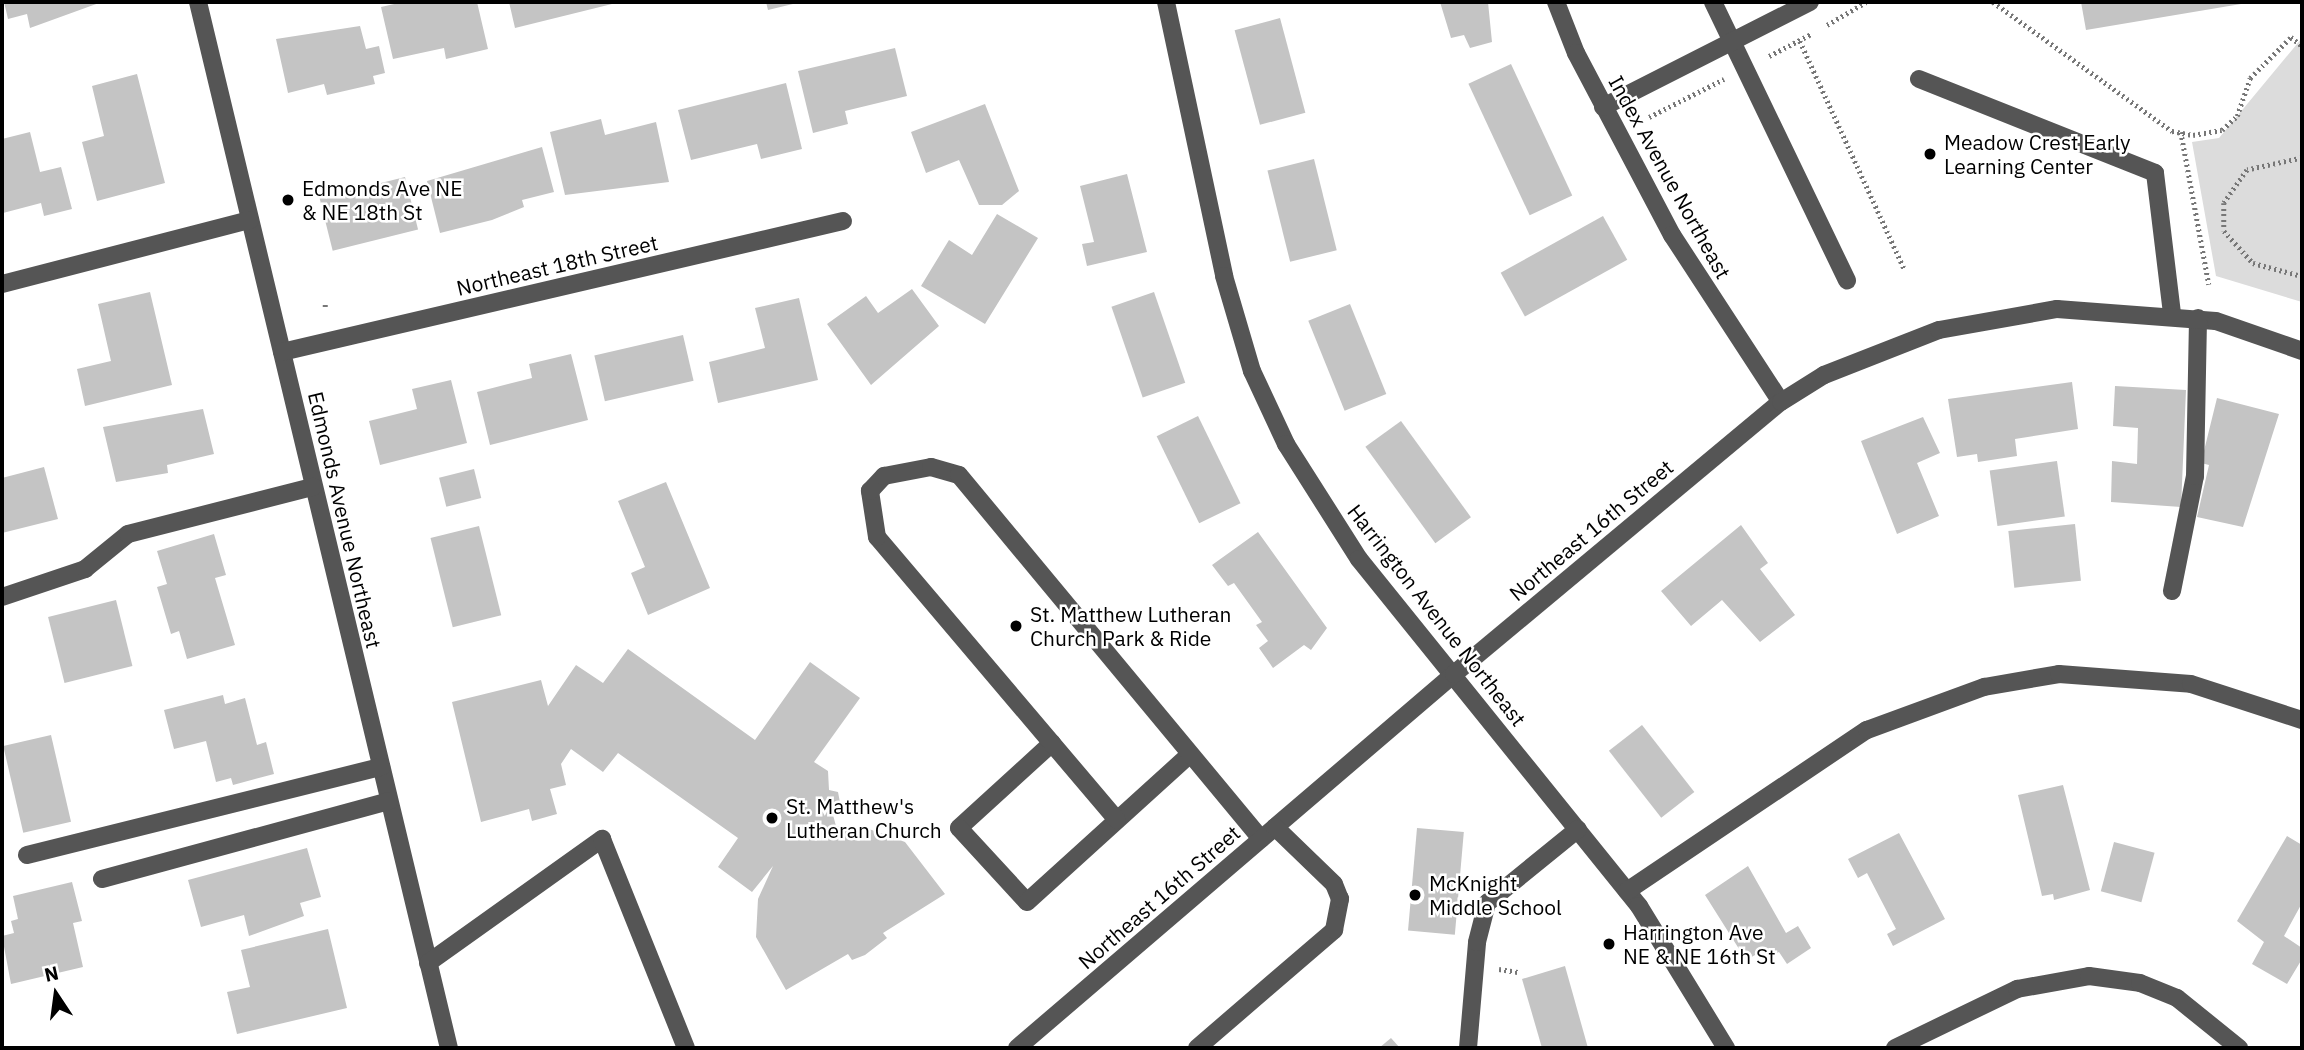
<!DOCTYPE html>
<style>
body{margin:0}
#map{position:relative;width:2304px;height:1050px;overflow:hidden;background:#fff;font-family:"IBM Plex Sans",sans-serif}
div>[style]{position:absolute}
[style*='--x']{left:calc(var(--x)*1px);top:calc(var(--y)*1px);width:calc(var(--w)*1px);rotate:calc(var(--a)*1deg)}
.green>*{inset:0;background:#dcdcdc}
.building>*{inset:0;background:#c4c4c4;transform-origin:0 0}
.path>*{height:4.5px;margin-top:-2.25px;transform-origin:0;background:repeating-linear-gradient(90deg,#777 0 2px,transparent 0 5.5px)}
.minor>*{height:18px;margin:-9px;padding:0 9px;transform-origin:9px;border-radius:9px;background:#555}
.dots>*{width:19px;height:19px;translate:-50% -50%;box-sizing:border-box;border:4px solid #fff;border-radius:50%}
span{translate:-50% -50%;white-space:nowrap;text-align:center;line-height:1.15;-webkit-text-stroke:5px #fff;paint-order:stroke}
.poi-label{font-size:21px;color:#000}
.left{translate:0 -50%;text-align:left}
.street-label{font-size:21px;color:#000}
.frame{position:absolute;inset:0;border:4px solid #000;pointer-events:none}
.north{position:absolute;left:21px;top:959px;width:70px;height:70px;-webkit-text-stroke:5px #fff;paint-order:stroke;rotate:347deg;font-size:19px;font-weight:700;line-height:28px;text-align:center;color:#000}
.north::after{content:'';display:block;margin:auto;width:24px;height:32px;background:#000;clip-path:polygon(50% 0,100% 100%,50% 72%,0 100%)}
</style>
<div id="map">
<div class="green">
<div style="clip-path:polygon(2302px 38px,2302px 302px,2216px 276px,2192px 142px,2219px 138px)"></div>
</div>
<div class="building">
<div style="clip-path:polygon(4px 2px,99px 2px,99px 3px,30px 28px,27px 14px,8px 19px)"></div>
<div style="clip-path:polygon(403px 2px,477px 2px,488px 49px,446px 59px,444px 48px,393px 59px,381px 7px)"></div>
<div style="clip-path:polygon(509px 2px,611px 2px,612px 4px,515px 28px)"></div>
<div style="clip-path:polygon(766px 2px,797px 2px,797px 3px,768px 10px)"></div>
<div style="clip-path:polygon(1440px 2px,1488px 2px,1492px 42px,1470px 48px,1464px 35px,1451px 38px)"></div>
<div style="clip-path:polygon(2081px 2px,2247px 2px,2247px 3px,2086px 30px)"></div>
<div style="left:1280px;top:18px;width:98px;height:47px;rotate:75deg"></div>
<div style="clip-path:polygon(360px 26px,366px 49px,379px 46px,385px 73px,373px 76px,375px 84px,327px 95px,324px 84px,288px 93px,276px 39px)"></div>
<div style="clip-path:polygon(895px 48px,907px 96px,845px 111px,848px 124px,813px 133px,798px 71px)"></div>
<div style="left:1511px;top:64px;width:145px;height:47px;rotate:65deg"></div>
<div style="clip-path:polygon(137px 74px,165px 183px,97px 201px,82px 142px,104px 136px,92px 86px)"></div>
<div style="clip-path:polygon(786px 83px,802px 149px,761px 159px,757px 144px,691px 160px,678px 110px)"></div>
<div style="clip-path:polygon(985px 104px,1019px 191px,1002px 205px,979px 205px,959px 160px,926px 173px,911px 132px)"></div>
<div style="clip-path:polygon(601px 119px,605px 135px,656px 122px,669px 182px,565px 195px,550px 132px)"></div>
<div style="clip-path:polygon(30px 132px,40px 172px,61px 167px,72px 209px,44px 216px,41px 203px,3px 213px,2px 139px)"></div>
<div style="clip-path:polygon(542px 147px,554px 192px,522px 200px,524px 207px,492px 220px,440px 233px,427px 181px)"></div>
<div style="left:1314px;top:159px;width:94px;height:48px;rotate:76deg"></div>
<div style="clip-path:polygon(1127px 174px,1147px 252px,1087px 266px,1082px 244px,1094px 242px,1080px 186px)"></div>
<div style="left:405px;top:177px;width:54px;height:88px;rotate:76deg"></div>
<div style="clip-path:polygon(997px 214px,1038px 238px,985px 324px,921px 286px,949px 240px,972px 255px)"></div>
<div style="left:1603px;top:216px;width:50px;height:117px;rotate:61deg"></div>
<div style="clip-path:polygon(912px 289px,939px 326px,871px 385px,827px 324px,866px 296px,878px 313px)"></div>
<div style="clip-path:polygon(150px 292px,172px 385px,85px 406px,77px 369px,111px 361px,98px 304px)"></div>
<div style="left:1154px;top:292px;width:96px;height:45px;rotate:71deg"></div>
<div style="clip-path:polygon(799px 298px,818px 380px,718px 403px,709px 362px,765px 348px,755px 308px)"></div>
<div style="left:1350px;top:304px;width:97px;height:45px;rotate:68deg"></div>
<div style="left:683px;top:335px;width:47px;height:91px;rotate:77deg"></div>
<div style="clip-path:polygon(571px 354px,588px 420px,490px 445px,477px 392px,532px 378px,529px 364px)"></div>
<div style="clip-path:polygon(451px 380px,467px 443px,380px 465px,369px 421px,417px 409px,412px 389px)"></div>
<div style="clip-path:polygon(2072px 382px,2078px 429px,2015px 439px,2017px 456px,1978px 462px,1977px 454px,1957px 457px,1948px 399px)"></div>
<div style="clip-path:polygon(2115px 386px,2186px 390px,2181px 507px,2111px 502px,2112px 461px,2137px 464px,2138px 428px,2113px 426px)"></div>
<div style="clip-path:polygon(2217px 398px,2279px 414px,2243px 527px,2197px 517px,2209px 465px,2201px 463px)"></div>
<div style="clip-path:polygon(203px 409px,214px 454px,167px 465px,168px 473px,116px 482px,103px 427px)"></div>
<div style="left:1198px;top:416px;width:97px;height:46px;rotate:64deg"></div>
<div style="clip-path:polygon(1923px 417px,1940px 453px,1917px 463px,1939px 516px,1897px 534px,1861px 441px)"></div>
<div style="left:1401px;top:421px;width:119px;height:44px;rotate:54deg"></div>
<div style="left:2057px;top:461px;width:56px;height:68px;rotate:82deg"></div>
<div style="clip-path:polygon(44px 467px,58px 519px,2px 533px,2px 478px)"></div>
<div style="left:474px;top:469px;width:30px;height:36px;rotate:76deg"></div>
<div style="clip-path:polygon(666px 482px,710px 588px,648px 615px,631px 573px,645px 567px,618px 501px)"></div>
<div style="left:2075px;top:524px;width:57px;height:67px;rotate:84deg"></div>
<div style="clip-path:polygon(1741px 525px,1768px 563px,1760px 569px,1795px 615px,1760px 642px,1722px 600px,1691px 626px,1661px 591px)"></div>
<div style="left:479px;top:526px;width:92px;height:50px;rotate:76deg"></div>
<div style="clip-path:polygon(1258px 532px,1327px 628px,1311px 650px,1304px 645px,1273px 668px,1259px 648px,1268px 641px,1256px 625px,1262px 622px,1234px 583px,1228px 586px,1212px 565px)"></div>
<div style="clip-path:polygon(214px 534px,226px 575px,215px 578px,235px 645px,187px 659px,179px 631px,171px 634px,157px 587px,167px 584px,157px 551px)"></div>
<div style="left:116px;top:600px;width:68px;height:70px;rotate:76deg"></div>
<div style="clip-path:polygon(628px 649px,755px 740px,810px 662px,860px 698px,814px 762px,828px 771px,829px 790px,838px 792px,842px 813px,833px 815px,836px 826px,869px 829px,905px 842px,945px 894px,883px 933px,887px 938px,865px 955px,852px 960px,848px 954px,786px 990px,756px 937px,758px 899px,773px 866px,752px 892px,718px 867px,738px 838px,618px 753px,603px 772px,571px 749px,561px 764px,566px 785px,550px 789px,557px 814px,532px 821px,529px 809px,481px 822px,452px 702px,541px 680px,548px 706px,576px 665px,603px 683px)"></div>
<div style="clip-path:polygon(223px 695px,225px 704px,245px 698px,257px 745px,266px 742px,274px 774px,233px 785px,231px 778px,216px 782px,206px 741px,174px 749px,164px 710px)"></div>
<div style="left:1642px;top:725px;width:85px;height:42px;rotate:52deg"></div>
<div style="left:51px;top:735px;width:89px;height:49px;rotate:77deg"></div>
<div style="clip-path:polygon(2063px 785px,2090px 890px,2054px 900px,2053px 894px,2042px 896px,2018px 795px)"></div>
<div style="left:1417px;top:828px;width:47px;height:103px;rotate:5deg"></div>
<div style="clip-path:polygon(1899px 833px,1945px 919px,1893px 946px,1887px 934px,1896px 929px,1867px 873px,1858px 878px,1848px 859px)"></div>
<div style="clip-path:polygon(2287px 836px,2302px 845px,2302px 903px,2284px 936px,2302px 948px,2302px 959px,2287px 984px,2252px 964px,2264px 942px,2237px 921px)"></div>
<div style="left:2114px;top:842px;width:42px;height:51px;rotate:15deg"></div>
<div style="clip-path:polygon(307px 848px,321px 897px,300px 903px,304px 916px,249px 936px,244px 915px,201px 927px,188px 880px)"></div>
<div style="clip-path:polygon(1748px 866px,1786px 933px,1798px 926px,1811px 948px,1787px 964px,1779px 952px,1770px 956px,1766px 949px,1746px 960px,1705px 895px)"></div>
<div style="clip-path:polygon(72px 882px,82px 921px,73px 923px,83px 967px,11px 984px,2px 936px,14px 933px,11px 921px,18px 919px,13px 896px)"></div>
<div style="clip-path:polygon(328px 929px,347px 1008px,237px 1034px,227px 992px,250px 987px,241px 950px)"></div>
<div style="clip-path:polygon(1565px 966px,1588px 1048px,1542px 1048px,1522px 979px)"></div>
<div style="clip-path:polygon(1391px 1038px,1400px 1048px,1379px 1048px)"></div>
</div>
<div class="path">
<div style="--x:1993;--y:2;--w:221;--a:35.8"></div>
<div style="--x:2172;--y:131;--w:21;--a:11"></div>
<div style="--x:2193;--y:135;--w:29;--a:-10"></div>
<div style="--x:2222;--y:130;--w:21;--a:-43"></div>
<div style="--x:2237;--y:116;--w:40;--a:-71.1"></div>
<div style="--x:2250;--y:78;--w:58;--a:-45"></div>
<div style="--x:2291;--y:37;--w:14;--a:39"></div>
<div style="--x:1827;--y:25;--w:45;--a:-30.5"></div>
<div style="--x:1800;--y:41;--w:252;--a:65.4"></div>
<div style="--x:1769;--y:56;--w:47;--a:-27.6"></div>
<div style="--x:1649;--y:117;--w:84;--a:-26.9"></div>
<div style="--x:2181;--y:132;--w:155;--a:79.6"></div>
<div style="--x:2302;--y:158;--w:56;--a:167.7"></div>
<div style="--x:2247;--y:170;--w:40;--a:124.9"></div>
<div style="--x:2224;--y:203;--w:28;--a:90"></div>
<div style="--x:2224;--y:231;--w:43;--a:47.8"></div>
<div style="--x:2253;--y:263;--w:51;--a:14.9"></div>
<div style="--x:325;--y:307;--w:4;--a:-90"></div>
<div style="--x:1499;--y:969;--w:19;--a:9"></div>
</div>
<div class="minor">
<div style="--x:198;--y:2;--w:1076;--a:76.51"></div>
<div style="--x:1166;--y:2;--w:280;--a:78"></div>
<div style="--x:1224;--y:276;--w:99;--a:73.6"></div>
<div style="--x:1252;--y:371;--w:81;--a:65"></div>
<div style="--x:1286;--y:444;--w:136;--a:57.6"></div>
<div style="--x:1359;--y:559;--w:446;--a:51.1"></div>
<div style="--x:1639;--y:906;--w:167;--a:58.5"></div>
<div style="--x:1556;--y:2;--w:55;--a:68.6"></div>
<div style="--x:1576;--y:53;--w:206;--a:62.2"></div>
<div style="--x:1672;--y:235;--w:199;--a:56.9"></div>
<div style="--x:1713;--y:2;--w:309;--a:64.3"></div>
<div style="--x:1919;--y:79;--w:254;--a:21.7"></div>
<div style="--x:2155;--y:173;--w:142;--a:83.1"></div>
<div style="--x:1603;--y:107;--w:232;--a:-26.9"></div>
<div style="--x:2;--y:284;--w:256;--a:-14.5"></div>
<div style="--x:282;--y:352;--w:576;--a:-13.14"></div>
<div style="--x:2172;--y:591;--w:117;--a:-78.7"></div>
<div style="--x:2195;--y:476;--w:158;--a:-88.9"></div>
<div style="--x:2;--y:597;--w:88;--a:-18.6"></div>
<div style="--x:85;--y:569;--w:55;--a:-39.1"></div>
<div style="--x:128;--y:534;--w:191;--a:-14.3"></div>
<div style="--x:1052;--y:743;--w:126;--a:137.6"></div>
<div style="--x:959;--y:828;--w:100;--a:47.4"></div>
<div style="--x:1027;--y:902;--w:220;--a:-42.2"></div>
<div style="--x:1117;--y:820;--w:371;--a:-130.3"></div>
<div style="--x:877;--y:537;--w:47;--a:-98.7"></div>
<div style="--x:870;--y:491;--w:21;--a:-47"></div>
<div style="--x:884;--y:476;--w:48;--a:-10.8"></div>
<div style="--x:931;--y:467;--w:29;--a:16"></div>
<div style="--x:959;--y:475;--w:473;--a:50.3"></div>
<div style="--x:27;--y:855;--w:365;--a:-14"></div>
<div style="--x:102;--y:879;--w:297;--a:-15.2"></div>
<div style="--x:1627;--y:891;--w:289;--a:-33.9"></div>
<div style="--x:1867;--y:730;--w:125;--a:-20.2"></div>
<div style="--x:1984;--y:687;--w:76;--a:-9.8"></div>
<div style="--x:2059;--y:674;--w:132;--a:4.3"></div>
<div style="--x:2191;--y:684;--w:117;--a:18"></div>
<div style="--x:428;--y:963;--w:214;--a:-35.5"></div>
<div style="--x:602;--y:839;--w:225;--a:68.1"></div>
<div style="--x:1017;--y:1048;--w:575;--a:-40.56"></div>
<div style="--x:1454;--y:674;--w:425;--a:-39.8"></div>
<div style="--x:1781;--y:402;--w:51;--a:-32.1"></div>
<div style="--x:1824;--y:375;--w:123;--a:-21.4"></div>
<div style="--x:1939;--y:330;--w:120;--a:-10.1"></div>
<div style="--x:2057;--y:309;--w:159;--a:4.3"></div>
<div style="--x:2216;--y:321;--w:91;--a:19.2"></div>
<div style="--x:1197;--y:1048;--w:181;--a:-40.7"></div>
<div style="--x:1334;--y:930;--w:32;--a:-79"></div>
<div style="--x:1340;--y:899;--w:16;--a:-112"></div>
<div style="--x:1334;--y:884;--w:82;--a:-136"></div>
<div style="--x:1468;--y:1048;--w:106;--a:-85.1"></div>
<div style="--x:1477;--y:942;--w:40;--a:-75.6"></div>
<div style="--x:1487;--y:903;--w:117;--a:-39.1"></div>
<div style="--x:1895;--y:1048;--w:136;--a:-25.8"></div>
<div style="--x:2017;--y:989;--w:73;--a:-10.2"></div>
<div style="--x:2089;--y:976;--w:51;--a:7.8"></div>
<div style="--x:2140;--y:983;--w:40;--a:22"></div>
<div style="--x:2177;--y:998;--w:80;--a:38.9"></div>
</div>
<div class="dots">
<div style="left:1930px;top:154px;background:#000"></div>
<div style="left:288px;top:200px;background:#000"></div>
<div style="left:1016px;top:626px;background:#000"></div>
<div style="left:772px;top:818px;background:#000"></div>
<div style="left:1415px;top:895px;background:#000"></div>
<div style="left:1609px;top:944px;background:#000"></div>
</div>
<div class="poi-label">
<span class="left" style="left:1944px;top:154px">Meadow Crest Early<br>Learning Center</span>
<span class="left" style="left:302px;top:200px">Edmonds Ave NE<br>&amp; NE 18th St</span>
<span class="left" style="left:1030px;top:626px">St. Matthew Lutheran<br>Church Park &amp; Ride</span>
<span class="left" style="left:786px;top:818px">St. Matthew's<br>Lutheran Church</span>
<span class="left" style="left:1429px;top:895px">McKnight<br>Middle School</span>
<span class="left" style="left:1623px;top:944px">Harrington Ave<br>NE &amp; NE 16th St</span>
</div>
<div class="street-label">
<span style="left:1670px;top:177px;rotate:61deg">Index Avenue Northeast</span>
<span style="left:557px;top:265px;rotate:-13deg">Northeast 18th Street</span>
<span style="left:345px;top:520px;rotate:77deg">Edmonds Avenue Northeast</span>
<span style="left:1591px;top:530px;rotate:-40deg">Northeast 16th Street</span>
<span style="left:1437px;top:615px;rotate:52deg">Harrington Avenue Northeast</span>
<span style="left:1159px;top:897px;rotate:-41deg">Northeast 16th Street</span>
</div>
<div class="frame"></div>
<div class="north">N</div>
</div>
